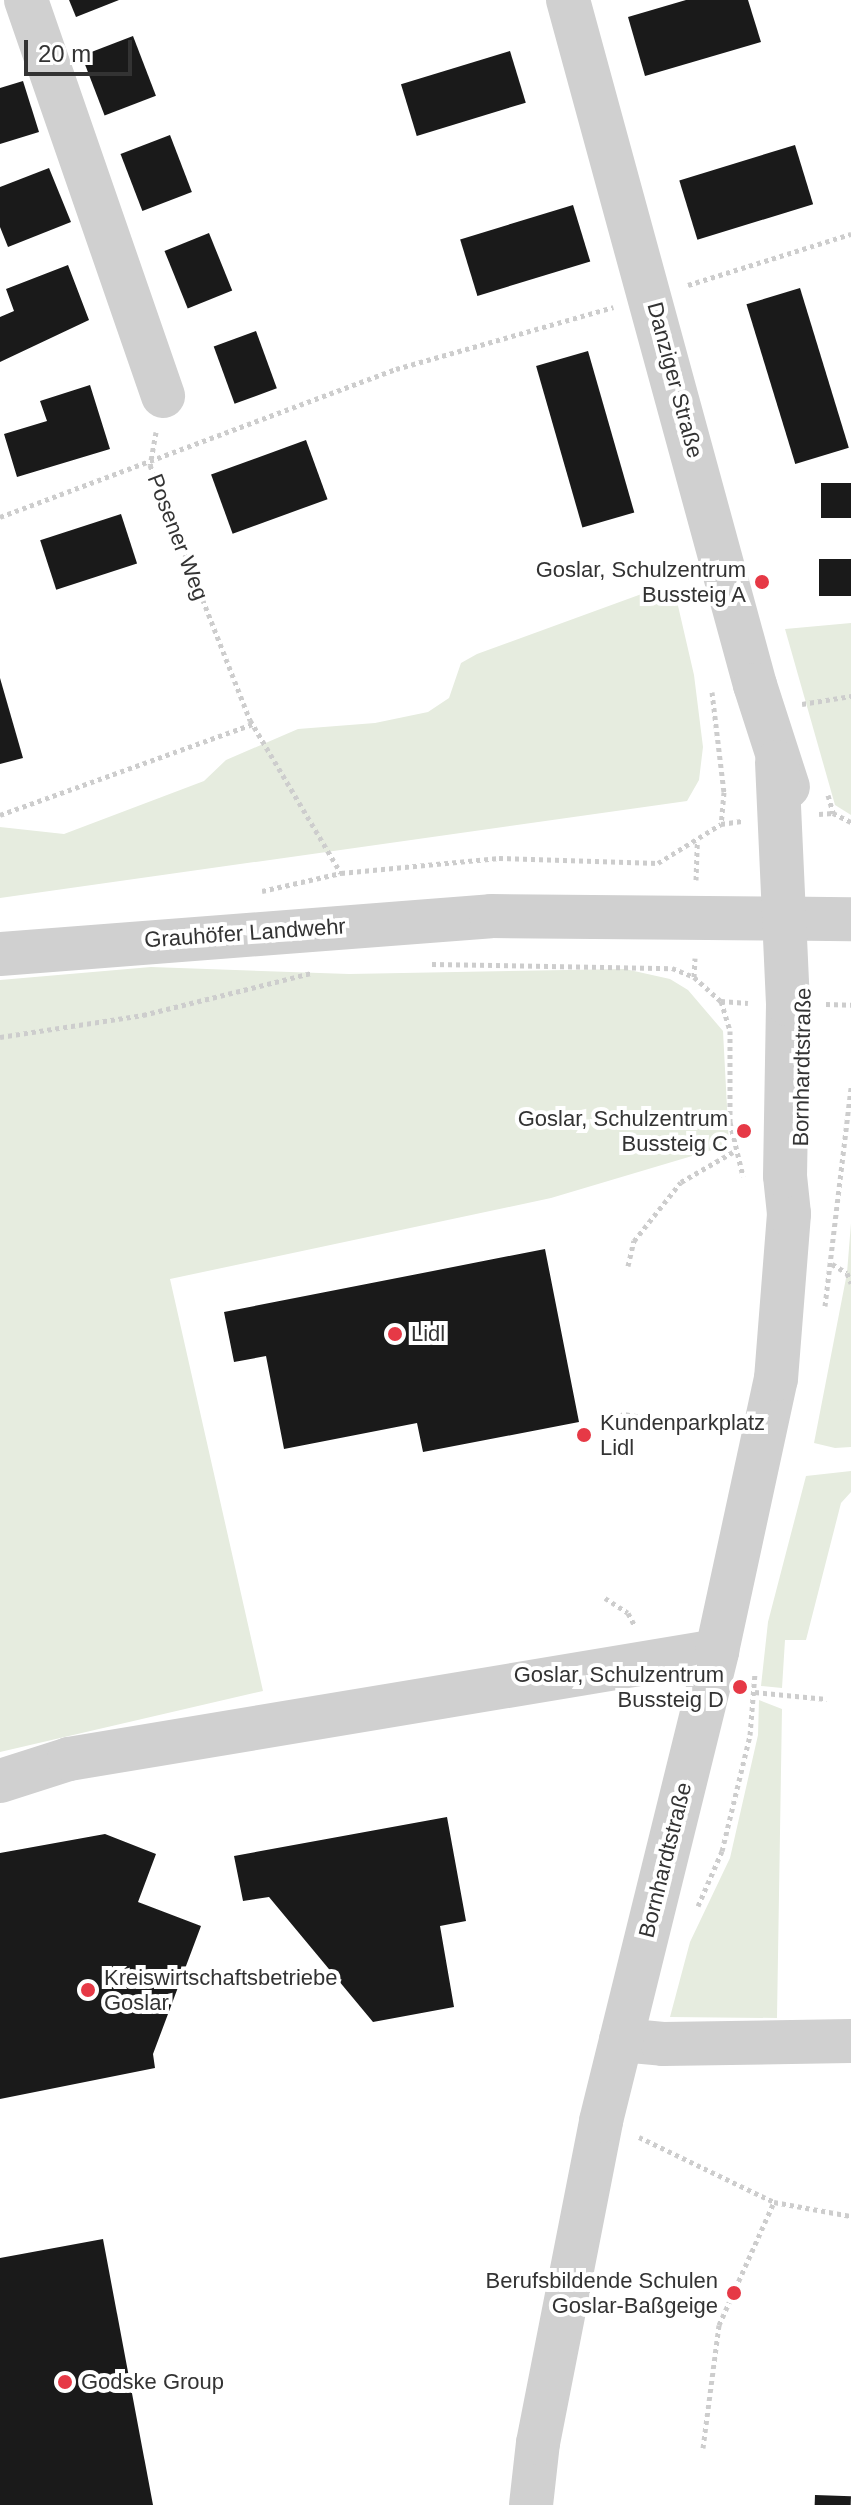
<!DOCTYPE html>
<meta charset="utf-8">
<style>
body{margin:0}
#map{position:relative;width:851px;height:2505px;overflow:hidden;background:#fff;font-family:Arial,sans-serif}
div>[style]{position:absolute}
[style*='--x']{left:calc(var(--x)*1px);top:calc(var(--y)*1px);width:calc(var(--w)*1px);rotate:calc(var(--a)*1deg)}
.green>*{inset:0;background:#e6ecdf}
.building>*{inset:0;background:#1a1a1a;transform-origin:0 0}
.path>*{height:5px;margin-top:-2.5px;transform-origin:0;background:repeating-linear-gradient(90deg,#cdcdcd 0 4px,transparent 0 8px)}
.minor>*{height:44px;margin:-22px;padding:0 22px;transform-origin:22px;border-radius:22px;background:#d0d0d0}
.dots>*{width:22px;height:22px;translate:-50% -50%;box-sizing:border-box;border:4px solid #fff;border-radius:50%}
span{translate:-50% -50%;white-space:nowrap;text-align:center;line-height:1.15;-webkit-text-stroke:8px #fff;paint-order:stroke}
.street-label{font-size:22px;color:#333}
.poi-label{font-size:22px;color:#333}
.right{translate:-100% -50%;text-align:right}
.left{translate:0 -50%;text-align:left}
.scale{position:absolute;left:24px;top:40px;width:108px;height:36px;box-sizing:border-box;border:4px solid #333;border-top:0;padding-left:10px;font-size:24px;line-height:28px;white-space:nowrap;color:#333;-webkit-text-stroke:6px #fff;paint-order:stroke}
</style>
<div id="map">
<div class="green">
<div style="clip-path:polygon(658px 588px,676px 597px,694px 675px,703px 747px,699px 780px,687px 801px,0 898px,0 827px,64px 834px,204px 781px,226px 760px,298px 729px,375px 723px,428px 712px,449px 698px,461px 663px,477px 654px)"></div>
<div style="clip-path:polygon(851px 623px,851px 815px,835px 805px,785px 629px)"></div>
<div style="clip-path:polygon(151px 967px,349px 974px,625px 969px,670px 979px,688px 990px,723px 1031px,729px 1145px,551px 1198px,170px 1279px,263px 1691px,0 1752px,0 980px)"></div>
<div style="clip-path:polygon(851px 1223px,851px 1447px,835px 1448px,814px 1443px,847px 1273px)"></div>
<div style="clip-path:polygon(851px 1471px,851px 1492px,841px 1503px,806px 1640px,785px 1640px,782px 1688px,761px 1686px,768px 1622px,806px 1476px)"></div>
<div style="clip-path:polygon(759px 1700px,782px 1709px,777px 2018px,670px 2017px,690px 1942px,730px 1858px,758px 1735px)"></div>
</div>
<div class="building">
<div style="clip-path:polygon(69px 0,119px 0,76px 17px)"></div>
<div style="clip-path:polygon(686px 0,748px 0,761px 42px,645px 76px,628px 17px)"></div>
<div style="left:133px;top:36px;width:64px;height:55px;rotate:69deg"></div>
<div style="left:510px;top:51px;width:54px;height:114px;rotate:73deg"></div>
<div style="clip-path:polygon(23px 81px,39px 132px,0 144px,0 88px)"></div>
<div style="left:170px;top:135px;width:61px;height:53px;rotate:69deg"></div>
<div style="left:795px;top:145px;width:62px;height:121px;rotate:73deg"></div>
<div style="clip-path:polygon(49px 168px,71px 222px,8px 247px,0 227px,0 187px)"></div>
<div style="left:573px;top:205px;width:59px;height:118px;rotate:73deg"></div>
<div style="left:209px;top:233px;width:62px;height:48px;rotate:68deg"></div>
<div style="clip-path:polygon(68px 265px,89px 320px,0 362px,0 317px,14px 311px,6px 289px)"></div>
<div style="left:800px;top:288px;width:167px;height:56px;rotate:73deg"></div>
<div style="left:256px;top:331px;width:61px;height:45px;rotate:70deg"></div>
<div style="left:588px;top:351px;width:168px;height:54px;rotate:74deg"></div>
<div style="clip-path:polygon(90px 385px,110px 449px,17px 477px,4px 434px,47px 421px,40px 401px)"></div>
<div style="left:306px;top:440px;width:63px;height:101px;rotate:70deg"></div>
<div style="left:851px;top:483px;width:35px;height:30px;rotate:90deg"></div>
<div style="left:121px;top:514px;width:52px;height:85px;rotate:72deg"></div>
<div style="left:851px;top:559px;width:37px;height:32px;rotate:90deg"></div>
<div style="clip-path:polygon(0 678px,23px 758px,0 764px)"></div>
<div style="clip-path:polygon(545px 1249px,579px 1422px,423px 1452px,417px 1423px,284px 1449px,266px 1356px,234px 1362px,224px 1312px)"></div>
<div style="clip-path:polygon(447px 1817px,466px 1921px,440px 1926px,454px 2007px,373px 2022px,269px 1897px,243px 1901px,234px 1856px)"></div>
<div style="clip-path:polygon(105px 1834px,156px 1854px,138px 1902px,201px 1926px,153px 2054px,155px 2068px,0 2099px,0 1853px)"></div>
<div style="clip-path:polygon(103px 2239px,153px 2505px,0 2505px,0 2258px)"></div>
<div style="left:815px;top:2495px;width:36px;height:10px;rotate:2deg"></div>
</div>
<div class="path">
<div style="--x:688;--y:285;--w:171;--a:-17.4"></div>
<div style="--x:156;--y:432;--w:34;--a:100"></div>
<div style="--x:150;--y:465;--w:274;--a:68.6"></div>
<div style="--x:250;--y:720;--w:178;--a:59.3"></div>
<div style="--x:0;--y:517;--w:423;--a:-20.5"></div>
<div style="--x:396;--y:369;--w:226;--a:-15.9"></div>
<div style="--x:712;--y:692;--w:101;--a:83.2"></div>
<div style="--x:724;--y:792;--w:32;--a:95"></div>
<div style="--x:802;--y:704;--w:50;--a:-9.3"></div>
<div style="--x:828;--y:795;--w:19;--a:74"></div>
<div style="--x:819;--y:814;--w:14;--a:-4"></div>
<div style="--x:833;--y:813;--w:20;--a:27"></div>
<div style="--x:0;--y:815;--w:269;--a:-19.8"></div>
<div style="--x:696;--y:880;--w:38;--a:-88"></div>
<div style="--x:262;--y:891;--w:81;--a:-12.8"></div>
<div style="--x:341;--y:873;--w:159;--a:-5.4"></div>
<div style="--x:499;--y:858;--w:159;--a:1.8"></div>
<div style="--x:658;--y:863;--w:74;--a:-31.8"></div>
<div style="--x:721;--y:824;--w:21;--a:-8"></div>
<div style="--x:432;--y:964;--w:240;--a:1"></div>
<div style="--x:672;--y:968;--w:24;--a:22"></div>
<div style="--x:694;--y:977;--w:36;--a:42"></div>
<div style="--x:721;--y:1001;--w:31;--a:73"></div>
<div style="--x:730;--y:1031;--w:91;--a:90"></div>
<div style="--x:730;--y:1122;--w:56;--a:76.5"></div>
<div style="--x:694;--y:977;--w:19;--a:-87"></div>
<div style="--x:721;--y:1001;--w:27;--a:4"></div>
<div style="--x:826;--y:1004;--w:25;--a:2"></div>
<div style="--x:0;--y:1037;--w:145;--a:-8.7"></div>
<div style="--x:143;--y:1015;--w:174;--a:-14"></div>
<div style="--x:832;--y:1264;--w:17;--a:31"></div>
<div style="--x:847;--y:1273;--w:11;--a:68"></div>
<div style="--x:628;--y:1266;--w:26;--a:-77"></div>
<div style="--x:634;--y:1241;--w:75;--a:-51.5"></div>
<div style="--x:681;--y:1182;--w:60;--a:-30"></div>
<div style="--x:825;--y:1306;--w:221;--a:-83.2"></div>
<div style="--x:618;--y:1413;--w:108;--a:9.6"></div>
<div style="--x:605;--y:1598;--w:27;--a:33"></div>
<div style="--x:628;--y:1613;--w:15;--a:62"></div>
<div style="--x:755;--y:1692;--w:72;--a:5.6"></div>
<div style="--x:698;--y:1906;--w:60;--a:-66.4"></div>
<div style="--x:722;--y:1851;--w:119;--a:-76.4"></div>
<div style="--x:750;--y:1735;--w:62;--a:-85.4"></div>
<div style="--x:639;--y:2137;--w:150;--a:25.7"></div>
<div style="--x:774;--y:2202;--w:78;--a:10.3"></div>
<div style="--x:703;--y:2448;--w:124;--a:-82.6"></div>
<div style="--x:719;--y:2325;--w:135;--a:-65.9"></div>
</div>
<div class="minor">
<div style="--x:26;--y:0;--w:419;--a:70.9"></div>
<div style="--x:568;--y:0;--w:710;--a:74.73"></div>
<div style="--x:755;--y:685;--w:107;--a:72.1"></div>
<div style="--x:0;--y:954;--w:492;--a:-4.4"></div>
<div style="--x:491;--y:916;--w:360;--a:0.5"></div>
<div style="--x:0;--y:1781;--w:72;--a:-17.7"></div>
<div style="--x:69;--y:1759;--w:657;--a:-9.46"></div>
<div style="--x:621;--y:2040;--w:42;--a:5.4"></div>
<div style="--x:663;--y:2044;--w:188;--a:-0.9"></div>
<div style="--x:531;--y:2505;--w:62;--a:-83.6"></div>
<div style="--x:538;--y:2443;--w:328;--a:-78.9"></div>
<div style="--x:601;--y:2121;--w:484;--a:-76.1"></div>
<div style="--x:717;--y:1651;--w:278;--a:-77.8"></div>
<div style="--x:776;--y:1379;--w:166;--a:-85.5"></div>
<div style="--x:789;--y:1214;--w:38;--a:-96"></div>
<div style="--x:785;--y:1176;--w:172;--a:-89"></div>
<div style="--x:788;--y:1004;--w:242;--a:-92.6"></div>
</div>
<div class="dots">
<div style="left:762px;top:582px;background:#e63946"></div>
<div style="left:744px;top:1131px;background:#e63946"></div>
<div style="left:395px;top:1334px;background:#e63946"></div>
<div style="left:584px;top:1435px;background:#e63946"></div>
<div style="left:740px;top:1687px;background:#e63946"></div>
<div style="left:88px;top:1990px;background:#e63946"></div>
<div style="left:734px;top:2293px;background:#e63946"></div>
<div style="left:65px;top:2382px;background:#e63946"></div>
</div>
<div class="street-label">
<span style="left:675px;top:380px;rotate:75deg">Danziger Straße</span>
<span style="left:178px;top:537px;rotate:69deg">Posener Weg</span>
<span style="left:245px;top:933px;rotate:-4deg">Grauhöfer Landwehr</span>
<span style="left:802px;top:1067px;rotate:-89deg">Bornhardtstraße</span>
<span style="left:665px;top:1860px;rotate:-76deg">Bornhardtstraße</span>
</div>
<div class="poi-label">
<span class="right" style="left:746px;top:582px">Goslar, Schulzentrum<br>Bussteig A</span>
<span class="right" style="left:728px;top:1131px">Goslar, Schulzentrum<br>Bussteig C</span>
<span class="left" style="left:411px;top:1334px">Lidl</span>
<span class="left" style="left:600px;top:1435px">Kundenparkplatz<br>Lidl</span>
<span class="right" style="left:724px;top:1687px">Goslar, Schulzentrum<br>Bussteig D</span>
<span class="left" style="left:104px;top:1990px">Kreiswirtschaftsbetriebe<br>Goslar</span>
<span class="right" style="left:718px;top:2293px">Berufsbildende Schulen<br>Goslar-Baßgeige</span>
<span class="left" style="left:81px;top:2382px">Godske Group</span>
</div>
<div class="scale">20 m</div>
</div>
